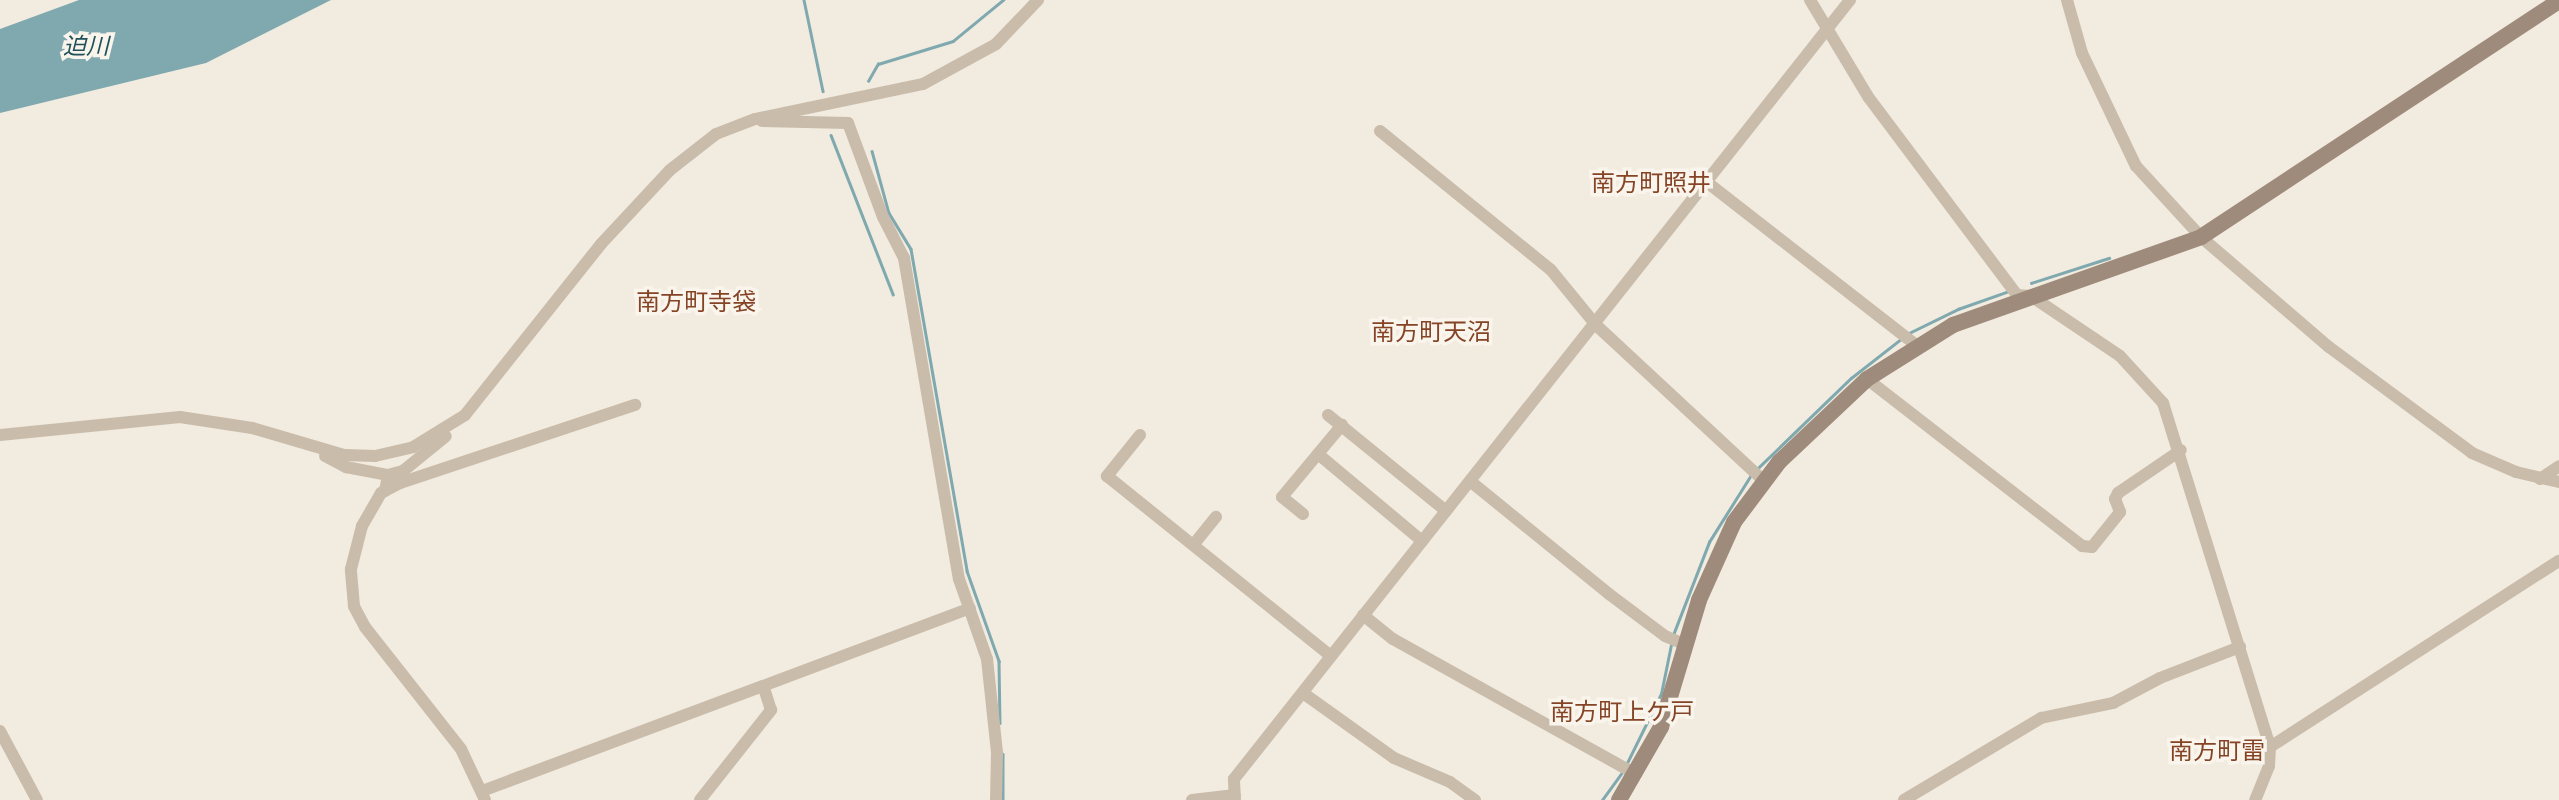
<!DOCTYPE html>
<meta charset="utf-8">
<style>
body{margin:0}
#map{position:relative;width:2559px;height:800px;overflow:hidden;background:#f2ebdf;font-family:Ubuntu,"Noto Sans JP",sans-serif}
div>[style]{position:absolute}
[style*='--x']{left:calc(var(--x)*1px);top:calc(var(--y)*1px);width:calc(var(--w)*1px);rotate:calc(var(--a)*1deg)}
.water>*{inset:0;background:#7fa9af}
.stream>*{height:2.5px;margin:-1.25px;padding:0 1.25px;transform-origin:1.25px;border-radius:1.25px;background:#7fa9af}
.street>*{height:12px;margin:-6px;padding:0 6px;transform-origin:6px;border-radius:6px;background:#cabcab}
.secondary>*{height:16px;margin:-8px;padding:0 8px;transform-origin:8px;border-radius:8px;background:#9e8b7c}
span{translate:-50% -50%;white-space:nowrap;text-align:center;line-height:1.15;-webkit-text-stroke:7px #faf5ec;paint-order:stroke}
.water-label{font-size:23px;color:#215159;font-style:italic}
.quarter-label{font-size:24px;color:#854425}
</style>
<div id="map">
<div class="water">
<div style="clip-path:polygon(79px 0,331px 0,206px 63px,0 113px,0 29px)"></div>
</div>
<div class="stream">
<div style="--x:804;--y:0;--w:93;--a:78.2"></div>
<div style="--x:868;--y:81;--w:20;--a:-60"></div>
<div style="--x:878;--y:64;--w:78;--a:-17"></div>
<div style="--x:953;--y:41;--w:65;--a:-39.4"></div>
<div style="--x:831;--y:135;--w:171;--a:68.7"></div>
<div style="--x:872;--y:151;--w:64;--a:74.7"></div>
<div style="--x:889;--y:213;--w:42;--a:58.6"></div>
<div style="--x:911;--y:249;--w:327;--a:80.1"></div>
<div style="--x:967;--y:571;--w:96;--a:70.4"></div>
<div style="--x:999;--y:661;--w:62;--a:89.1"></div>
<div style="--x:2031;--y:283;--w:82;--a:-17.8"></div>
<div style="--x:1909;--y:333;--w:55;--a:-26.1"></div>
<div style="--x:1958;--y:309;--w:54;--a:-19.4"></div>
<div style="--x:1758;--y:468;--w:129;--a:-44.1"></div>
<div style="--x:1851;--y:378;--w:63;--a:-38"></div>
<div style="--x:1673;--y:635;--w:100;--a:-68.8"></div>
<div style="--x:1709;--y:542;--w:79;--a:-57.9"></div>
<div style="--x:1003;--y:754;--w:46;--a:90"></div>
<div style="--x:1626;--y:765;--w:79;--a:-63.8"></div>
<div style="--x:1661;--y:694;--w:50;--a:-78.5"></div>
<div style="--x:1602;--y:800;--w:36;--a:-54"></div>
</div>
<div class="street">
<div style="--x:1810;--y:0;--w:114;--a:59"></div>
<div style="--x:1869;--y:98;--w:246;--a:53.1"></div>
<div style="--x:2017;--y:295;--w:14;--a:4"></div>
<div style="--x:2031;--y:296;--w:107;--a:34"></div>
<div style="--x:2120;--y:356;--w:64;--a:47.5"></div>
<div style="--x:2163;--y:403;--w:360;--a:72.7"></div>
<div style="--x:2270;--y:747;--w:19;--a:93"></div>
<div style="--x:2269;--y:766;--w:37;--a:112"></div>
<div style="--x:2067;--y:0;--w:55;--a:74.2"></div>
<div style="--x:2082;--y:53;--w:125;--a:64.5"></div>
<div style="--x:2136;--y:166;--w:96;--a:47.5"></div>
<div style="--x:2201;--y:237;--w:169;--a:40.7"></div>
<div style="--x:2329;--y:347;--w:178;--a:36.5"></div>
<div style="--x:2472;--y:453;--w:48;--a:23.4"></div>
<div style="--x:2516;--y:472;--w:44;--a:13.1"></div>
<div style="--x:762;--y:121;--w:86;--a:1.3"></div>
<div style="--x:848;--y:123;--w:100;--a:69.6"></div>
<div style="--x:883;--y:217;--w:46;--a:62.9"></div>
<div style="--x:904;--y:258;--w:326;--a:80.3"></div>
<div style="--x:959;--y:579;--w:85;--a:70.7"></div>
<div style="--x:987;--y:659;--w:95;--a:83.9"></div>
<div style="--x:997;--y:753;--w:47;--a:91.2"></div>
<div style="--x:1380;--y:131;--w:220;--a:39.1"></div>
<div style="--x:1551;--y:270;--w:71;--a:50.7"></div>
<div style="--x:1596;--y:325;--w:228;--a:42.9"></div>
<div style="--x:1708;--y:183;--w:264;--a:37.9"></div>
<div style="--x:1867;--y:379;--w:272;--a:37.8"></div>
<div style="--x:2082;--y:546;--w:10;--a:6"></div>
<div style="--x:2092;--y:547;--w:45;--a:-51.3"></div>
<div style="--x:2120;--y:512;--w:14;--a:-111"></div>
<div style="--x:2115;--y:499;--w:7;--a:-63"></div>
<div style="--x:2118;--y:493;--w:76;--a:-34.3"></div>
<div style="--x:1328;--y:415;--w:152;--a:39.1"></div>
<div style="--x:0;--y:435;--w:181;--a:-5.7"></div>
<div style="--x:180;--y:417;--w:73;--a:8.7"></div>
<div style="--x:252;--y:428;--w:96;--a:16.4"></div>
<div style="--x:344;--y:455;--w:31;--a:2"></div>
<div style="--x:375;--y:456;--w:39;--a:-13"></div>
<div style="--x:413;--y:447;--w:61;--a:-31.6"></div>
<div style="--x:465;--y:415;--w:218;--a:-51.5"></div>
<div style="--x:601;--y:244;--w:101;--a:-47"></div>
<div style="--x:670;--y:170;--w:58;--a:-38"></div>
<div style="--x:716;--y:134;--w:42;--a:-21"></div>
<div style="--x:755;--y:119;--w:172;--a:-11.8"></div>
<div style="--x:923;--y:84;--w:83;--a:-28.7"></div>
<div style="--x:996;--y:44;--w:61;--a:-46.3"></div>
<div style="--x:1140;--y:435;--w:53;--a:128.8"></div>
<div style="--x:1107;--y:476;--w:287;--a:38.8"></div>
<div style="--x:1318;--y:454;--w:136;--a:39.9"></div>
<div style="--x:325;--y:456;--w:24;--a:28"></div>
<div style="--x:346;--y:467;--w:43;--a:10.8"></div>
<div style="--x:2540;--y:479;--w:23;--a:-34"></div>
<div style="--x:1470;--y:481;--w:179;--a:39.1"></div>
<div style="--x:1609;--y:594;--w:70;--a:36.9"></div>
<div style="--x:1665;--y:636;--w:23;--a:23"></div>
<div style="--x:385;--y:491;--w:16;--a:-79"></div>
<div style="--x:388;--y:475;--w:16;--a:-15"></div>
<div style="--x:403;--y:471;--w:55;--a:-39.1"></div>
<div style="--x:1303;--y:514;--w:27;--a:-141"></div>
<div style="--x:1282;--y:497;--w:94;--a:-50.2"></div>
<div style="--x:1194;--y:544;--w:35;--a:-51"></div>
<div style="--x:1363;--y:615;--w:38;--a:39"></div>
<div style="--x:1393;--y:639;--w:278;--a:29.1"></div>
<div style="--x:1303;--y:693;--w:112;--a:35.5"></div>
<div style="--x:1394;--y:758;--w:61;--a:23.2"></div>
<div style="--x:1450;--y:782;--w:31;--a:36"></div>
<div style="--x:0;--y:731;--w:78;--a:61.8"></div>
<div style="--x:2270;--y:747;--w:344;--a:-32.8"></div>
<div style="--x:482;--y:791;--w:300;--a:-20.5"></div>
<div style="--x:485;--y:800;--w:56;--a:-115.2"></div>
<div style="--x:461;--y:749;--w:155;--a:-128.2"></div>
<div style="--x:365;--y:627;--w:24;--a:-118"></div>
<div style="--x:354;--y:606;--w:37;--a:-95"></div>
<div style="--x:351;--y:569;--w:44;--a:-75.7"></div>
<div style="--x:362;--y:526;--w:38;--a:-60"></div>
<div style="--x:381;--y:493;--w:21;--a:-28"></div>
<div style="--x:400;--y:483;--w:248;--a:-18.4"></div>
<div style="--x:700;--y:800;--w:115;--a:-51.7"></div>
<div style="--x:771;--y:710;--w:25;--a:-108"></div>
<div style="--x:763;--y:686;--w:221;--a:-20.6"></div>
<div style="--x:1192;--y:800;--w:43;--a:-6.6"></div>
<div style="--x:1235;--y:800;--w:21;--a:-93"></div>
<div style="--x:1234;--y:779;--w:993;--a:-51.66"></div>
<div style="--x:1904;--y:800;--w:160;--a:-30.9"></div>
<div style="--x:2041;--y:718;--w:74;--a:-11.8"></div>
<div style="--x:2113;--y:703;--w:53;--a:-28"></div>
<div style="--x:2160;--y:678;--w:86;--a:-21.2"></div>
</div>
<div class="secondary">
<div style="--x:1619;--y:800;--w:84;--a:-60.1"></div>
<div style="--x:1661;--y:727;--w:133;--a:-73.3"></div>
<div style="--x:1699;--y:600;--w:85;--a:-65.8"></div>
<div style="--x:1734;--y:522;--w:75;--a:-53.1"></div>
<div style="--x:1779;--y:462;--w:121;--a:-43.3"></div>
<div style="--x:1867;--y:379;--w:102;--a:-32.1"></div>
<div style="--x:1953;--y:325;--w:263;--a:-19.5"></div>
<div style="--x:2201;--y:237;--w:429;--a:-33.4"></div>
</div>
<div class="water-label">
<span style="left:86px;top:46px">迫川</span>
</div>
<div class="quarter-label">
<span style="left:1651px;top:183px">南方町照井</span>
<span style="left:696px;top:302px">南方町寺袋</span>
<span style="left:1431px;top:332px">南方町天沼</span>
<span style="left:1622px;top:712px">南方町上ケ戸</span>
<span style="left:2217px;top:751px">南方町雷</span>
</div>
</div>
